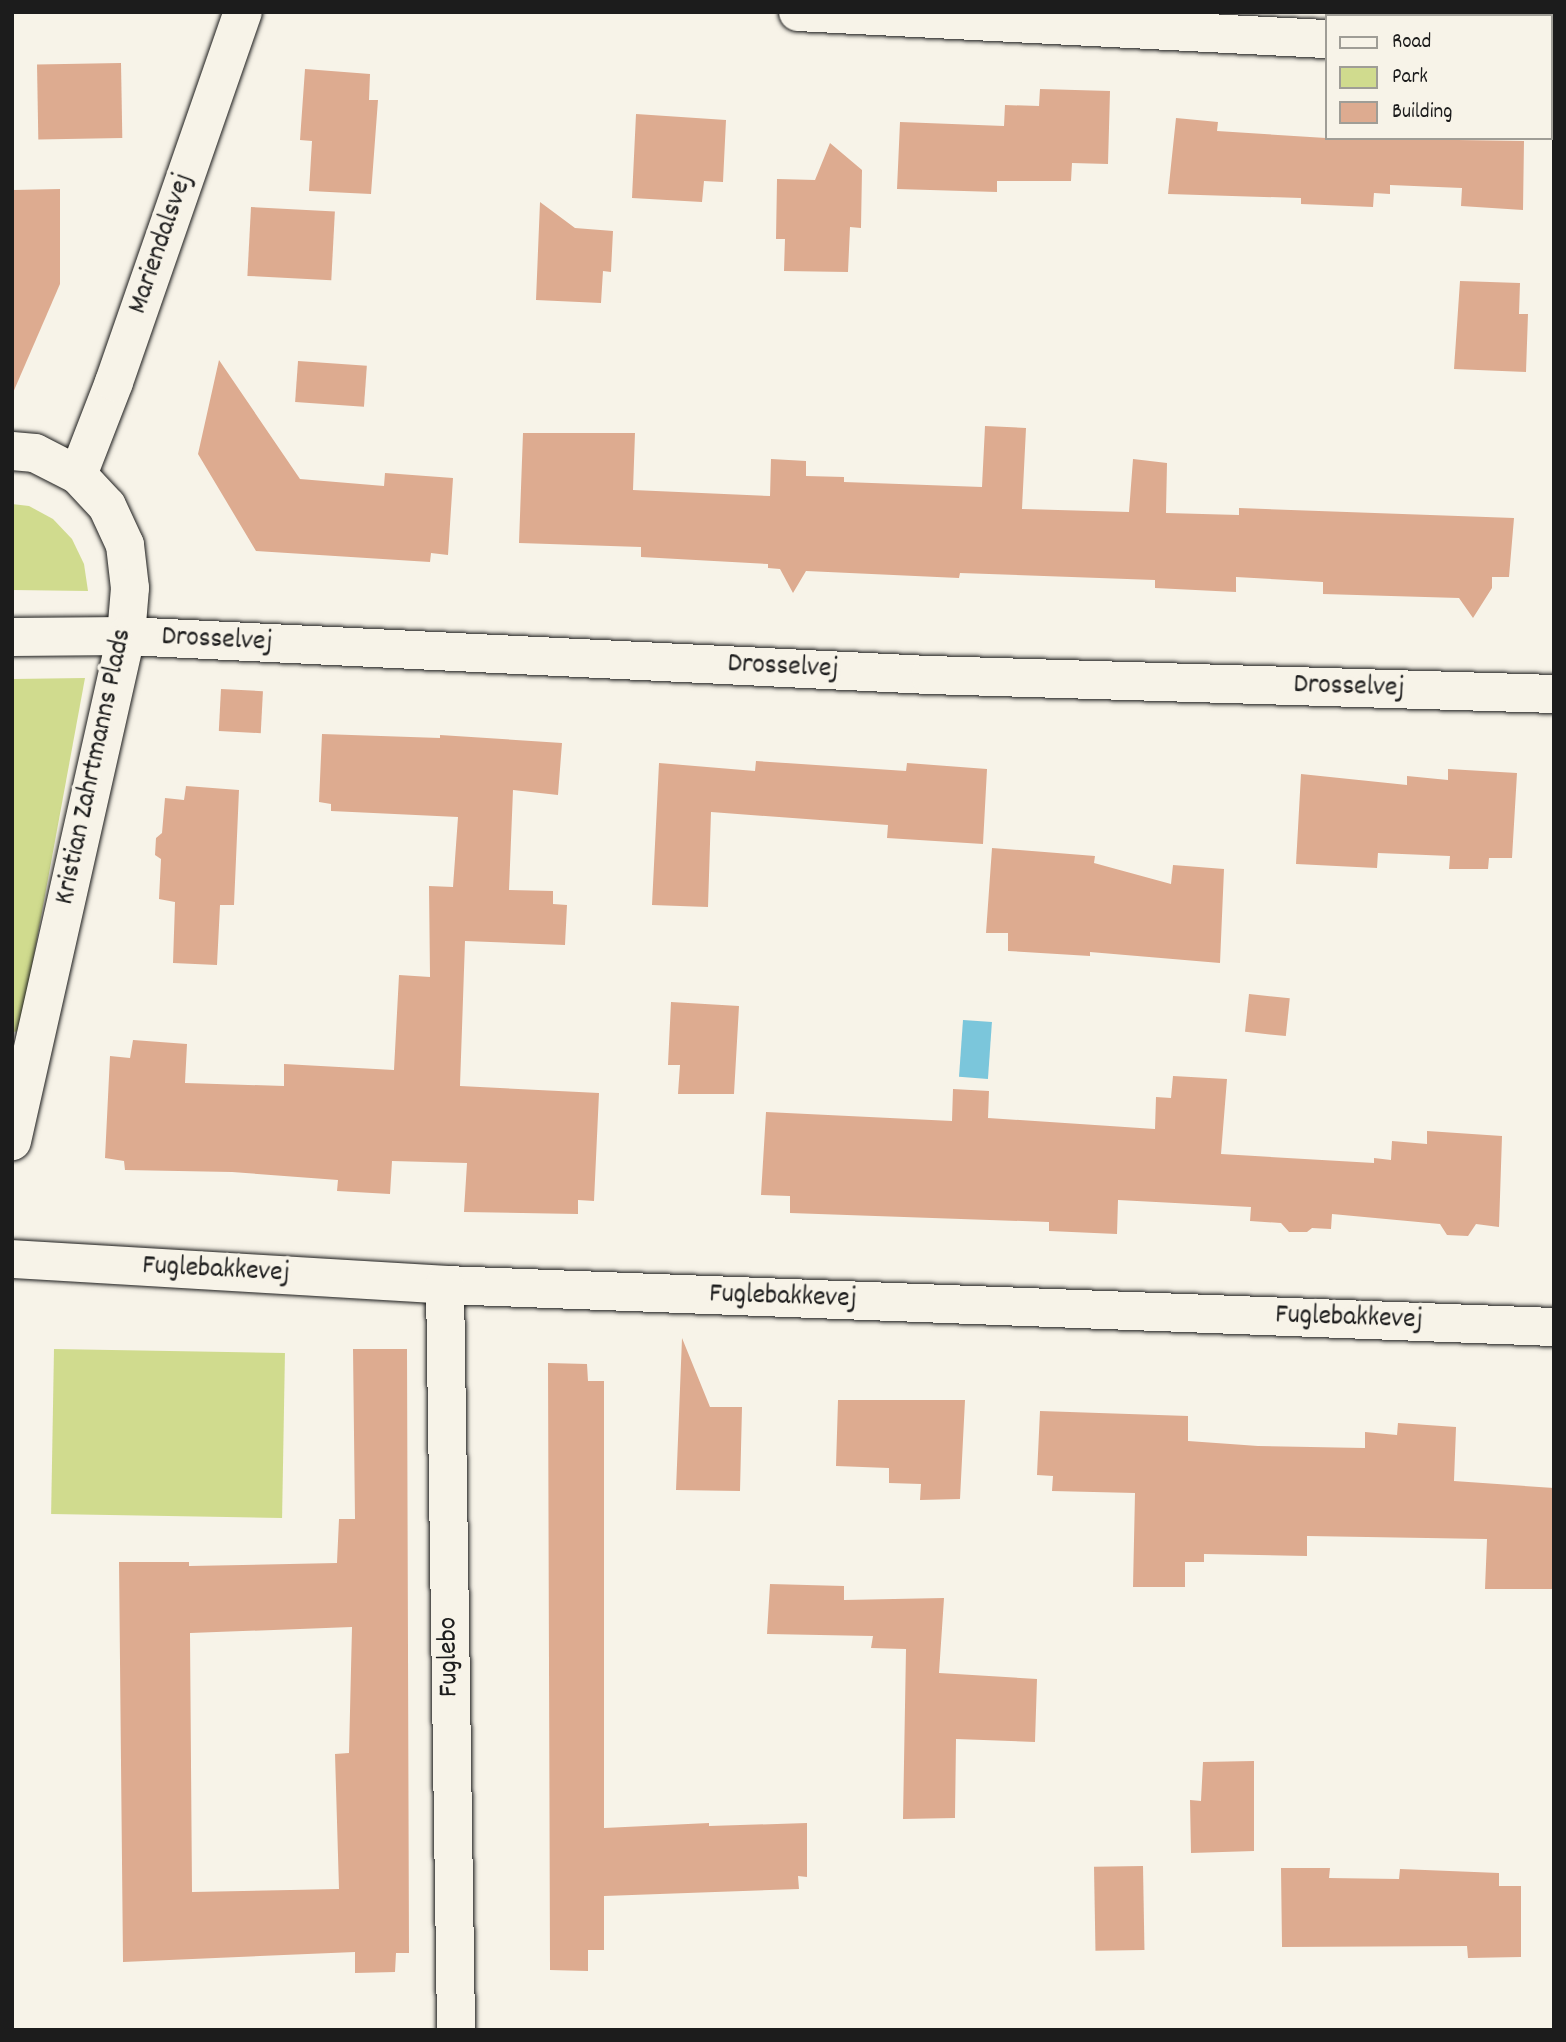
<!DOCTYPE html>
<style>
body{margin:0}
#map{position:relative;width:1566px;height:2042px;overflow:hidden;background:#f7f3e8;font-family:Dekko,sans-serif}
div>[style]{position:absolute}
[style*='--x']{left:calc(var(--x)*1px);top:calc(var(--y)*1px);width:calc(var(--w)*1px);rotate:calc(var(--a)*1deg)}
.green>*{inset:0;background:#d0db8e;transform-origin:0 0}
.water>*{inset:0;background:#7bc6db;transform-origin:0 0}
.building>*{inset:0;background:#ddab90;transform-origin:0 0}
.roads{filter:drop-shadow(0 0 2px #1c1c1c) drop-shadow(0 0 2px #1c1c1c)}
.minor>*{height:38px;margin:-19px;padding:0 19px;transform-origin:19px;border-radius:19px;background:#f7f3e8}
span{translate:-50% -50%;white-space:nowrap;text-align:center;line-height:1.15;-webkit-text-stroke:7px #f7f3e8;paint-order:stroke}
.street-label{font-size:28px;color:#1c1c1c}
.frame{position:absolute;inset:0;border:14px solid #1c1c1c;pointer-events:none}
.legend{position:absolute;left:1325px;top:14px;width:228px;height:126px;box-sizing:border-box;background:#f7f3e8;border:2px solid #9f9d96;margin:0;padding:9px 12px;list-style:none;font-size:21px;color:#1c1c1c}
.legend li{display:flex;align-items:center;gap:14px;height:35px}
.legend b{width:35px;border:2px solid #9f9d96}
</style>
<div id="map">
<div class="green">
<div style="clip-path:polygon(12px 504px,29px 506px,53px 519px,72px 539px,84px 564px,88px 591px,12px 590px)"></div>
<div style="clip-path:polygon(85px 678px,20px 1031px,12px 1032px,12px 679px)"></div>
<div style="left:54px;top:1349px;width:231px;height:165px;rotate:1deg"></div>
</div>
<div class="water">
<div style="left:963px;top:1020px;width:29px;height:57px;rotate:4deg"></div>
</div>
<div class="building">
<div style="left:121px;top:63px;width:75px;height:84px;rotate:89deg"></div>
<div style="clip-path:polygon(305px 69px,370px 74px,369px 100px,378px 100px,371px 194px,309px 191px,312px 141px,300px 140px)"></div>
<div style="clip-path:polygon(1040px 89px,1110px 91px,1108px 164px,1072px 163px,1071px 181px,997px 181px,997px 192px,897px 189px,900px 122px,1004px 126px,1005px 105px,1039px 106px)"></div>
<div style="clip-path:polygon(636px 114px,726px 120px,723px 182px,704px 181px,702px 202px,632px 198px)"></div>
<div style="clip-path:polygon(1176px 118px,1218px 122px,1217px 131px,1326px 138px,1524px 141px,1523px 210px,1461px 206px,1462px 188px,1390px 185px,1390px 194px,1374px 193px,1373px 207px,1301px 204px,1301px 198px,1168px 194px)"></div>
<div style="clip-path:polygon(830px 143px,862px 170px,861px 228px,850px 227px,848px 272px,784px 271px,785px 239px,776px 239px,777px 179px,815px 180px)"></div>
<div style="clip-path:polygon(60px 189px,60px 284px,12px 395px,13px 190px)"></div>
<div style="clip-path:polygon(540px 202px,575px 228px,613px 231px,611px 272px,603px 271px,601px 303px,536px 300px)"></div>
<div style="left:251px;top:207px;width:84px;height:69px;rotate:3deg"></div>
<div style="clip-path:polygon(1460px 281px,1520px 283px,1519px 314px,1528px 314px,1526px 372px,1454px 369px)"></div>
<div style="clip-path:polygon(219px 360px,300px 479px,384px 486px,385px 473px,453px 478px,448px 555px,431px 553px,430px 562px,256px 551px,198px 454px)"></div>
<div style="left:298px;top:361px;width:69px;height:41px;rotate:4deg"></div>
<div style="clip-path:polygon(985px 426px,1026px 428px,1022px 509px,1129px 512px,1133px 459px,1167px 463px,1166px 513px,1239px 515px,1239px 508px,1514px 518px,1509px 577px,1492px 577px,1492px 588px,1473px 618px,1459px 598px,1323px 594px,1323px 582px,1236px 577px,1236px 592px,1155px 588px,1155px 580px,960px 573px,959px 578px,806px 571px,793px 593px,780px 569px,768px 568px,768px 564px,641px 557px,641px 547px,519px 543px,523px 433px,635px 433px,633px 490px,770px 496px,771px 459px,806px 461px,806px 476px,844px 477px,844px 482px,982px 487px)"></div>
<div style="left:221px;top:689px;width:42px;height:42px;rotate:3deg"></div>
<div style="clip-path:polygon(322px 734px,440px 738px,440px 735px,562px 743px,558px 795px,513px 790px,509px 890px,553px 891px,553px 904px,567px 905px,565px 945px,465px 941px,460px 1086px,599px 1093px,594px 1201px,578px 1200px,578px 1214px,464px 1212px,467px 1163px,392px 1161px,390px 1194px,337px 1191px,338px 1180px,232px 1172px,125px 1170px,124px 1161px,105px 1158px,110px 1056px,130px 1058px,133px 1040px,187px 1044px,185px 1083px,284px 1086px,284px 1064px,394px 1070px,399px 975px,430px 977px,429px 886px,453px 887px,458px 817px,331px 811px,331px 804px,319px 802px)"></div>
<div style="clip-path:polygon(756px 761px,906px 771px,907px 763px,987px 769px,983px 844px,887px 838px,888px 825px,711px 812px,708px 907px,652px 905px,659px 763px,755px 771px)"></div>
<div style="clip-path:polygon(1448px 769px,1517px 773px,1512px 858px,1489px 858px,1488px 869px,1449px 869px,1450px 856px,1378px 853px,1377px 868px,1296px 864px,1301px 774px,1407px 785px,1407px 776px,1448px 780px)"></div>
<div style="clip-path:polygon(186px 786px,239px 790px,234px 905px,220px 905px,217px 965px,173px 963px,175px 902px,159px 899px,161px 859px,155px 855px,156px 838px,162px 833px,165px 798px,184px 800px)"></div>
<div style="clip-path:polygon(992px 848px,1095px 856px,1094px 863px,1171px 884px,1173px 865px,1224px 869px,1220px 963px,1090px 952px,1090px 956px,1008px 951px,1008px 933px,986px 933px)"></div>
<div style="left:1249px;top:994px;width:41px;height:38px;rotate:6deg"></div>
<div style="clip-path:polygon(671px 1002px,739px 1006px,734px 1094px,678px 1094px,680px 1065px,668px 1065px)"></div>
<div style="clip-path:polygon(1173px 1076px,1227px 1079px,1221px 1154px,1374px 1163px,1374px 1158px,1391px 1160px,1392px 1141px,1427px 1144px,1427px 1131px,1502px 1136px,1499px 1227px,1476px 1224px,1468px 1236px,1447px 1235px,1440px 1224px,1332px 1214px,1331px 1229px,1312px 1228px,1307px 1232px,1289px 1232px,1281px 1223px,1250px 1221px,1251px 1207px,1118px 1200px,1117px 1234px,1049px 1231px,1049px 1222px,790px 1213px,790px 1196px,761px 1195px,766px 1112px,952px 1121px,953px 1089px,989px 1091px,988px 1118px,1155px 1129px,1156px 1097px,1171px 1098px)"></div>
<div style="clip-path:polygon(682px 1338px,710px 1407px,742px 1407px,740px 1491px,676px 1490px)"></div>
<div style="clip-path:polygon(evenodd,353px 1349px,407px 1349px,409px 1953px,396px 1953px,395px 1972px,355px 1973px,355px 1952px,123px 1962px,119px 1562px,189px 1562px,189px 1566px,337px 1563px,339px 1519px,355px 1519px,353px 1349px,352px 1627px,349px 1753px,335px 1754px,339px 1889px,192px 1892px,190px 1633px,352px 1627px)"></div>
<div style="clip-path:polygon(548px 1363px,587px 1364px,588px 1381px,604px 1381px,604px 1828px,709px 1823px,709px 1826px,807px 1823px,807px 1877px,798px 1876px,799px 1889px,604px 1896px,604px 1950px,588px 1950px,588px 1971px,550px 1970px)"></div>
<div style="clip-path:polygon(838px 1400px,965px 1400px,960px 1499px,920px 1500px,921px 1484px,889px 1483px,889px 1468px,836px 1466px)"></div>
<div style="clip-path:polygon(1040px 1411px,1188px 1416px,1188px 1441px,1258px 1446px,1365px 1448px,1365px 1432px,1397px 1435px,1398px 1423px,1456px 1427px,1454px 1481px,1554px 1488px,1554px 1589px,1485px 1589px,1487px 1539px,1307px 1536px,1307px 1556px,1204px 1554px,1204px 1562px,1185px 1562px,1185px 1587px,1133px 1587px,1135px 1493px,1052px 1491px,1053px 1476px,1037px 1475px)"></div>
<div style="clip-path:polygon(770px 1584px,844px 1586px,844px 1600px,944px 1598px,939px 1673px,1037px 1679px,1035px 1742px,956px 1739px,955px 1818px,903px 1819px,906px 1649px,871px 1648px,873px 1636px,767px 1634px)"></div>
<div style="clip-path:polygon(1254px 1761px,1254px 1851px,1191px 1853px,1190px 1800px,1201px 1801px,1203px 1762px)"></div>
<div style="left:1143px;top:1866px;width:84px;height:49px;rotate:89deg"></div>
<div style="clip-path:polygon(1281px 1868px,1330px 1868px,1329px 1878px,1399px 1879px,1400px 1869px,1499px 1873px,1499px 1886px,1521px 1886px,1521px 1957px,1468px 1958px,1467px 1946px,1282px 1947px)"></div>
</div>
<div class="roads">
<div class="minor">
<div style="--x:798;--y:12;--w:529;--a:2.93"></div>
<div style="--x:1550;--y:50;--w:4;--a:0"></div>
<div style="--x:12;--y:451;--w:23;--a:5"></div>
<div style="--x:35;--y:453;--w:48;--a:27.1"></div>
<div style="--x:78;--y:475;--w:42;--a:46.9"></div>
<div style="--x:107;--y:506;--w:43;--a:65.2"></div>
<div style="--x:125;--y:545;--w:43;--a:83.4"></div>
<div style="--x:130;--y:588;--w:48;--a:94.8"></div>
<div style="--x:126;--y:636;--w:518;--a:102.72"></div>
<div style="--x:78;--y:475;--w:100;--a:-68.8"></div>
<div style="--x:114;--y:382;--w:392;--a:-70.8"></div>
<div style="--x:12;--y:637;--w:114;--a:-0.5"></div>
<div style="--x:126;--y:636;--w:805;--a:2.78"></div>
<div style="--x:930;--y:675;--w:624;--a:1.74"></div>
<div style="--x:12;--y:1259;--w:434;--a:3.4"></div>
<div style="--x:445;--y:1285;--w:1110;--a:2.17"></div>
<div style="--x:445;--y:1285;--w:745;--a:89.15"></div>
</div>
</div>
<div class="street-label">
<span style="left:162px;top:244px;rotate:-71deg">Mariendalsvej</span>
<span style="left:217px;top:641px;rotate:3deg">Drosselvej</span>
<span style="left:783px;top:668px;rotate:3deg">Drosselvej</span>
<span style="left:1349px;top:688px;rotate:2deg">Drosselvej</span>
<span style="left:95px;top:767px;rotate:-78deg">Kristian Zahrtmanns Plads</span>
<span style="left:216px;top:1271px;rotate:3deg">Fuglebakkevej</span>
<span style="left:783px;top:1298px;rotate:2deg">Fuglebakkevej</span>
<span style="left:1349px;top:1319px;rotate:2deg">Fuglebakkevej</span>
<span style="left:450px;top:1657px;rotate:-91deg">Fuglebo</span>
</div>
<div class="frame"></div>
<ul class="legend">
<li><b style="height:9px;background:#f7f3e8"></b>Road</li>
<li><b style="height:19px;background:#d0db8e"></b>Park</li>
<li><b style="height:19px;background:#ddab90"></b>Building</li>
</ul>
</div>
